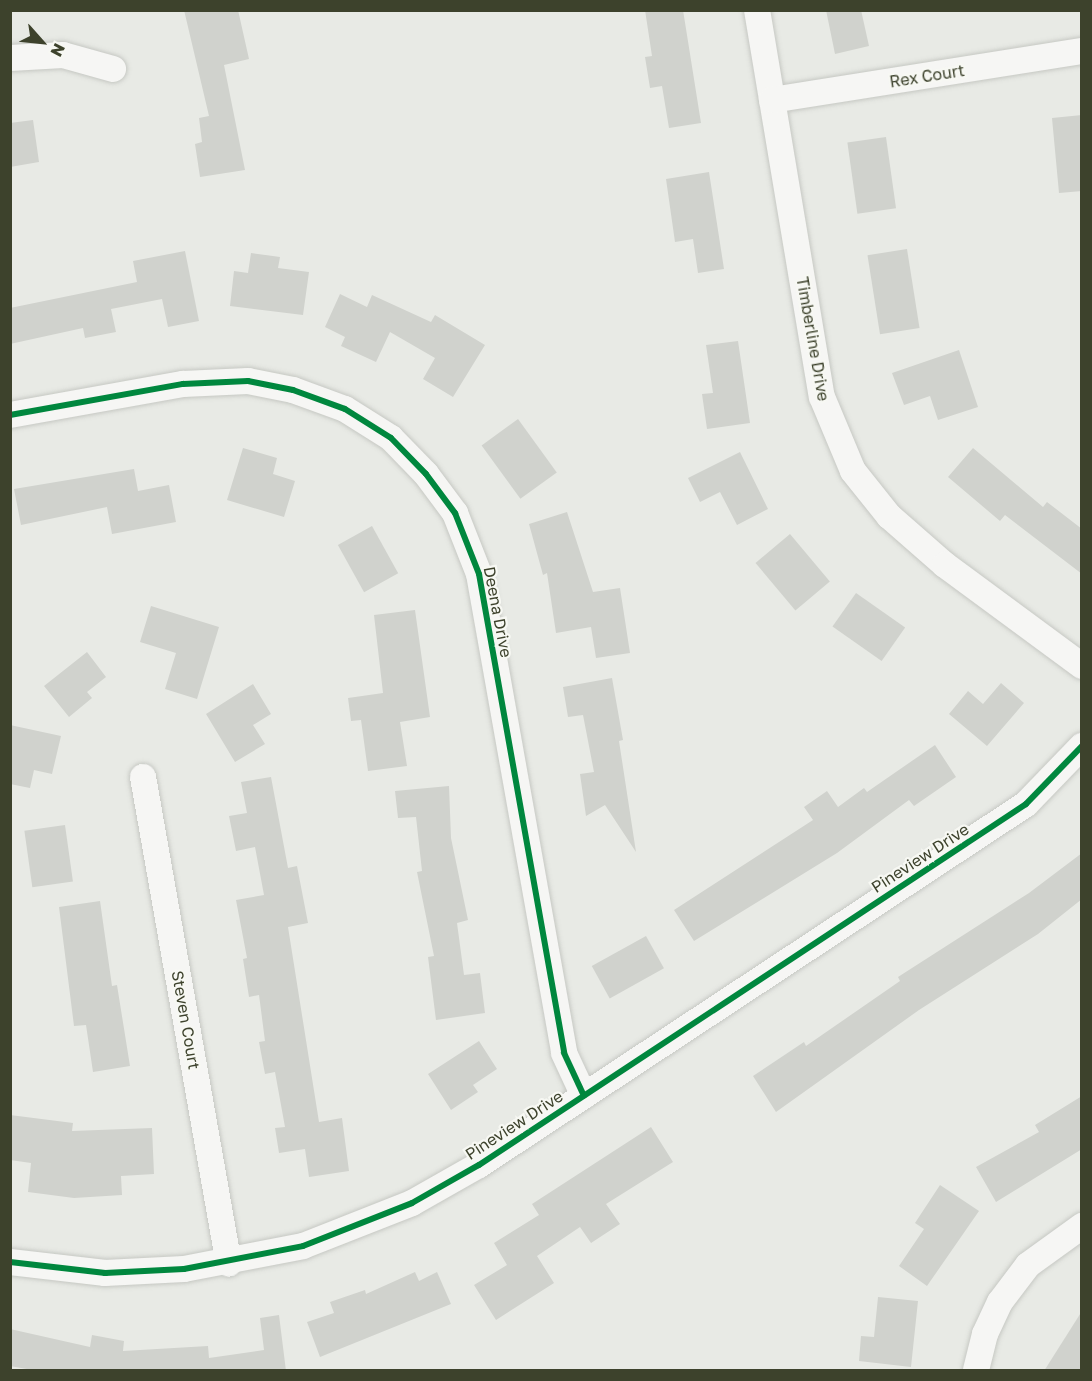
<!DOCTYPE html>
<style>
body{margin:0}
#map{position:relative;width:1092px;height:1381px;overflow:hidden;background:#e8eae5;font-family:"Golos Text",sans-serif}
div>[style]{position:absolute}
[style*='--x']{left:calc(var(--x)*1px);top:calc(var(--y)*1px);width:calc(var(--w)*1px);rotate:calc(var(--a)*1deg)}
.building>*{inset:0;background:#d0d2cd;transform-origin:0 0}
.roads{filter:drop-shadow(0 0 2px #c6c8c3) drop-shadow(0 0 2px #c6c8c3)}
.minor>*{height:26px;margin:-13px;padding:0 13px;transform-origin:13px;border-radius:13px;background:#f6f6f4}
.cycleway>*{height:6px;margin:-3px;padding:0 3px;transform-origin:3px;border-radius:3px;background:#00873e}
span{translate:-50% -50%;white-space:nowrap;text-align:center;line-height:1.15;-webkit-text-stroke:4.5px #f7f8f3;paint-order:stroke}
.street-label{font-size:16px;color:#3d422c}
.frame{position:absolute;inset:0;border:12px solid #3d422c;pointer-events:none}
.north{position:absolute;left:12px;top:12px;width:60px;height:60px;-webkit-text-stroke:4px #f7f8f3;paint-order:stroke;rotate:117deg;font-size:16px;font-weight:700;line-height:24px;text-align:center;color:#3d422c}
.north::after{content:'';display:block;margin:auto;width:21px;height:27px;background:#3d422c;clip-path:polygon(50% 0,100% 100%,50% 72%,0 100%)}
</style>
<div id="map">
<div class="building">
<div style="clip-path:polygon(184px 10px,238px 10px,249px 59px,224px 65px,245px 170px,200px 177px,195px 144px,202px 142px,199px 118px,209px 116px)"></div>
<div style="clip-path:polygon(645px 10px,683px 10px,701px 123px,669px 128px,662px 86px,650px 88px,645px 57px,652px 56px)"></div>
<div style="clip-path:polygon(826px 10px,861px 10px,869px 46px,835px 54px)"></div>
<div style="clip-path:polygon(1082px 115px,1082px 191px,1059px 193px,1052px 118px)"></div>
<div style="clip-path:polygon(33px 120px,39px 162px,10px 167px,10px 123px)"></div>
<div style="left:886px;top:137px;width:72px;height:39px;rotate:82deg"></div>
<div style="clip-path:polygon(709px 172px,724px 269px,698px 273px,693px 239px,675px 242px,666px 179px)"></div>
<div style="left:907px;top:249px;width:80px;height:40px;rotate:81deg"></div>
<div style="clip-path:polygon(185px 251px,199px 321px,168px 327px,162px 299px,111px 309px,116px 332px,85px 338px,83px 328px,10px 344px,10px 308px,137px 282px,133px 261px)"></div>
<div style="clip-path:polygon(251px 253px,280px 257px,278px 268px,309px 272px,303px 315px,230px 306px,234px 271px,248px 273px)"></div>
<div style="clip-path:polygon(340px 294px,367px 307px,372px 295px,431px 322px,435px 315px,485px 345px,453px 397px,423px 379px,435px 358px,390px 332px,376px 362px,341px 346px,345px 337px,325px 327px)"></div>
<div style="clip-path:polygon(738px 341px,750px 423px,707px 429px,702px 394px,713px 393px,706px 345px)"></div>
<div style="clip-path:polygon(959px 350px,978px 407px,938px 420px,930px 396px,904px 405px,892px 373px)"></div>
<div style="left:518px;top:419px;width:66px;height:45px;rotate:54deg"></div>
<div style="clip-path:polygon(243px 448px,277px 458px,273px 474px,295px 481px,284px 517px,227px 500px)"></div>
<div style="clip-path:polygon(973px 448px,1043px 507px,1047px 502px,1082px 529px,1082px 574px,1005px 515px,1000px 521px,948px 477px)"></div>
<div style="clip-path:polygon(740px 452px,768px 509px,737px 525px,720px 492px,700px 502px,688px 478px)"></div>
<div style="clip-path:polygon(134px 469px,138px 491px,169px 485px,176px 522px,112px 534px,107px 507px,21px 525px,14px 489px)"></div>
<div style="clip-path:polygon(567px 512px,593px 592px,620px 588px,630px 653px,596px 658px,591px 627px,556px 633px,547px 573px,543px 575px,529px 524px)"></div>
<div style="left:372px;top:526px;width:54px;height:39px;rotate:61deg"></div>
<div style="left:790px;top:534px;width:62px;height:45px;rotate:50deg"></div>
<div style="left:856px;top:593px;width:60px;height:41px;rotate:35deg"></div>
<div style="clip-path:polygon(151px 606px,219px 627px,197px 699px,165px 689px,176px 653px,140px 642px)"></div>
<div style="clip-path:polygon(415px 610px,430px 717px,400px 722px,407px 766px,368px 771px,361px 720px,351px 721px,348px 698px,383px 693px,374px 615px)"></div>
<div style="clip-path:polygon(87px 652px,106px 677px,87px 692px,92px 698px,69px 717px,44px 686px)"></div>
<div style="clip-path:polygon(612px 678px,623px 740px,619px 741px,636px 852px,605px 805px,586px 816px,580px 774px,594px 772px,583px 715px,568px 717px,563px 687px)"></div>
<div style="clip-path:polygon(1001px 683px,1024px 703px,987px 746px,949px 714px,968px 691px,983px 704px)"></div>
<div style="clip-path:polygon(253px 684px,271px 714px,253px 725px,265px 744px,235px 762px,206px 714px)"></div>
<div style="clip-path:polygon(10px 725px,61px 736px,52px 774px,34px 770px,30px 788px,10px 784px)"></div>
<div style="clip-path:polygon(935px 745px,956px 777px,914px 806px,909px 800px,837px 853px,694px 941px,674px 910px,813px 820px,804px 807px,827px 791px,838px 807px,864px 788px,867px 792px)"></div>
<div style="clip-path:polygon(271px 777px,288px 868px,297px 866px,308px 923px,288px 927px,319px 1122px,342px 1118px,349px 1171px,309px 1177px,305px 1149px,279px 1153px,275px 1128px,285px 1127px,275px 1072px,265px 1074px,259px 1042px,265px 1041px,259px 995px,249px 997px,243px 959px,247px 958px,236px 900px,264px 895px,255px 847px,236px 851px,229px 816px,247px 813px,241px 782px)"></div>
<div style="clip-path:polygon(449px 786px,451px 838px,468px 920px,457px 923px,464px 975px,480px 973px,485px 1013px,436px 1020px,428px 957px,434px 956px,417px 872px,422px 871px,416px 817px,398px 818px,395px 791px)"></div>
<div style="left:65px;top:825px;width:57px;height:41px;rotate:82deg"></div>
<div style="clip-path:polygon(1082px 853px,1082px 899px,1038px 934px,919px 1010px,776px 1112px,753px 1076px,804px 1042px,806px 1046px,900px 981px,898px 977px,1029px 893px)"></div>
<div style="clip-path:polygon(100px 901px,112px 986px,117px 985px,130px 1066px,93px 1072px,86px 1025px,74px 1026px,59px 907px)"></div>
<div style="left:646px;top:936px;width:37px;height:62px;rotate:61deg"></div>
<div style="clip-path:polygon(479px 1041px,497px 1069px,473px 1085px,478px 1092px,451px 1110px,428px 1074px)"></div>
<div style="clip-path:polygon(1082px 1096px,1082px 1149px,996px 1202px,976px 1167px,1039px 1132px,1035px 1125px)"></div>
<div style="clip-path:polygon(10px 1115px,73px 1123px,72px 1131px,152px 1128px,154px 1174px,121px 1176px,122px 1195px,74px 1198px,28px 1192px,31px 1163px,10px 1160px)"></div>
<div style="clip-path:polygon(651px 1127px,673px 1162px,606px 1204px,620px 1224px,591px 1243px,580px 1227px,537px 1256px,554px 1283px,496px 1320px,474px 1285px,507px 1265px,494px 1243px,539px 1215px,532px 1204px)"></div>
<div style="clip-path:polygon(940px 1185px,979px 1211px,927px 1286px,899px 1266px,924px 1229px,915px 1223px)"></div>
<div style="clip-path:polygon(415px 1272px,419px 1281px,437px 1272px,451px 1304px,320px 1357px,307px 1322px,334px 1313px,330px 1302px,365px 1290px,366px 1294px)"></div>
<div style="clip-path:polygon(878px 1297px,918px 1301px,911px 1367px,859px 1361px,861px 1336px,874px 1337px)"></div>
<div style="clip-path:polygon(1082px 1311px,1082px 1371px,1044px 1371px)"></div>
<div style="clip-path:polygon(279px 1315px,286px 1371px,38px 1371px,10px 1366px,10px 1329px,90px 1347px,92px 1335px,124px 1341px,123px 1351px,208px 1346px,209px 1358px,264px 1350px,260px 1318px)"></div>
</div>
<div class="roads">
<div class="minor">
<div style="--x:757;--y:10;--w:392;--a:80.5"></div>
<div style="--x:822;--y:397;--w:80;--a:67.3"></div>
<div style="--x:853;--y:471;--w:58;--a:51.3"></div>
<div style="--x:889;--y:516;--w:74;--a:41.2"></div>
<div style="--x:945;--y:565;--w:170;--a:36.4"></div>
<div style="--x:10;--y:58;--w:53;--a:-3.2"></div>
<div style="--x:63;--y:55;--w:52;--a:15.6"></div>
<div style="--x:772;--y:100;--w:314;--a:-9"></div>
<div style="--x:10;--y:415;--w:176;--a:-10.2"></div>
<div style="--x:183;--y:384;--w:65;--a:-2.6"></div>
<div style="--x:248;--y:381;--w:46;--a:11.3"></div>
<div style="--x:293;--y:390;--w:55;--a:20.1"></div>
<div style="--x:345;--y:409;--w:54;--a:32.2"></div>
<div style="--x:391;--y:438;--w:50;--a:45.8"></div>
<div style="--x:426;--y:474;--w:49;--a:53.4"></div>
<div style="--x:455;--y:513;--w:66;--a:68.5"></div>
<div style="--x:479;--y:574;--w:486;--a:79.9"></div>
<div style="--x:564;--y:1053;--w:47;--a:65.1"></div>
<div style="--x:143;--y:777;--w:494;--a:80"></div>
<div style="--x:10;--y:1262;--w:96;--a:6.6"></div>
<div style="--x:105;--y:1273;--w:79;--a:-2.9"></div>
<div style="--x:184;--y:1269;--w:121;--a:-10.9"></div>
<div style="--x:303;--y:1246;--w:117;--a:-21.5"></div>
<div style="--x:412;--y:1203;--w:77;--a:-29.6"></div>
<div style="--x:479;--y:1165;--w:655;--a:-33.42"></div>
<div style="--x:1026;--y:804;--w:81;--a:-46"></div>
<div style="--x:976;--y:1370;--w:37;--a:-76"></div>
<div style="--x:985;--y:1334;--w:35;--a:-65"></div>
<div style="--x:1000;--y:1302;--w:46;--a:-52.9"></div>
<div style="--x:1028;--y:1265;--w:67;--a:-35.8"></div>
</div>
</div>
<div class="cycleway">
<div style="--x:10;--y:415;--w:176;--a:-10.2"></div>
<div style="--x:183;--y:384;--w:65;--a:-2.6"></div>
<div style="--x:248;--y:381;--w:46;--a:11.3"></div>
<div style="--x:293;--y:390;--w:55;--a:20.1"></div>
<div style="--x:345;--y:409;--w:54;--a:32.2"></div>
<div style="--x:391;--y:438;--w:50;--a:45.8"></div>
<div style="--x:426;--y:474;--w:49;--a:53.4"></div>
<div style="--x:455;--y:513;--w:66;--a:68.5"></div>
<div style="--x:479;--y:574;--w:486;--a:79.9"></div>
<div style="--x:564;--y:1053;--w:47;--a:65.1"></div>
<div style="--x:10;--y:1262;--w:96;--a:6.6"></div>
<div style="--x:105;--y:1273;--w:79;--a:-2.9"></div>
<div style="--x:184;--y:1269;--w:121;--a:-10.9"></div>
<div style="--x:303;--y:1246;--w:117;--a:-21.5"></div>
<div style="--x:412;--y:1203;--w:77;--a:-29.6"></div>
<div style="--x:479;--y:1165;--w:655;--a:-33.42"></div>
<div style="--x:1026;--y:804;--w:81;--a:-46"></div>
</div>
<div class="street-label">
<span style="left:927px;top:76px;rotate:-9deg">Rex Court</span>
<span style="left:813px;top:339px;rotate:80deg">Timberline Drive</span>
<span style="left:498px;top:612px;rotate:79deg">Deena Drive</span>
<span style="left:920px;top:858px;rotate:-33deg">Pineview Drive</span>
<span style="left:186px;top:1020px;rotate:80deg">Steven Court</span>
<span style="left:514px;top:1125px;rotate:-33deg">Pineview Drive</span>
</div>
<div class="frame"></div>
<div class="north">N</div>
</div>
